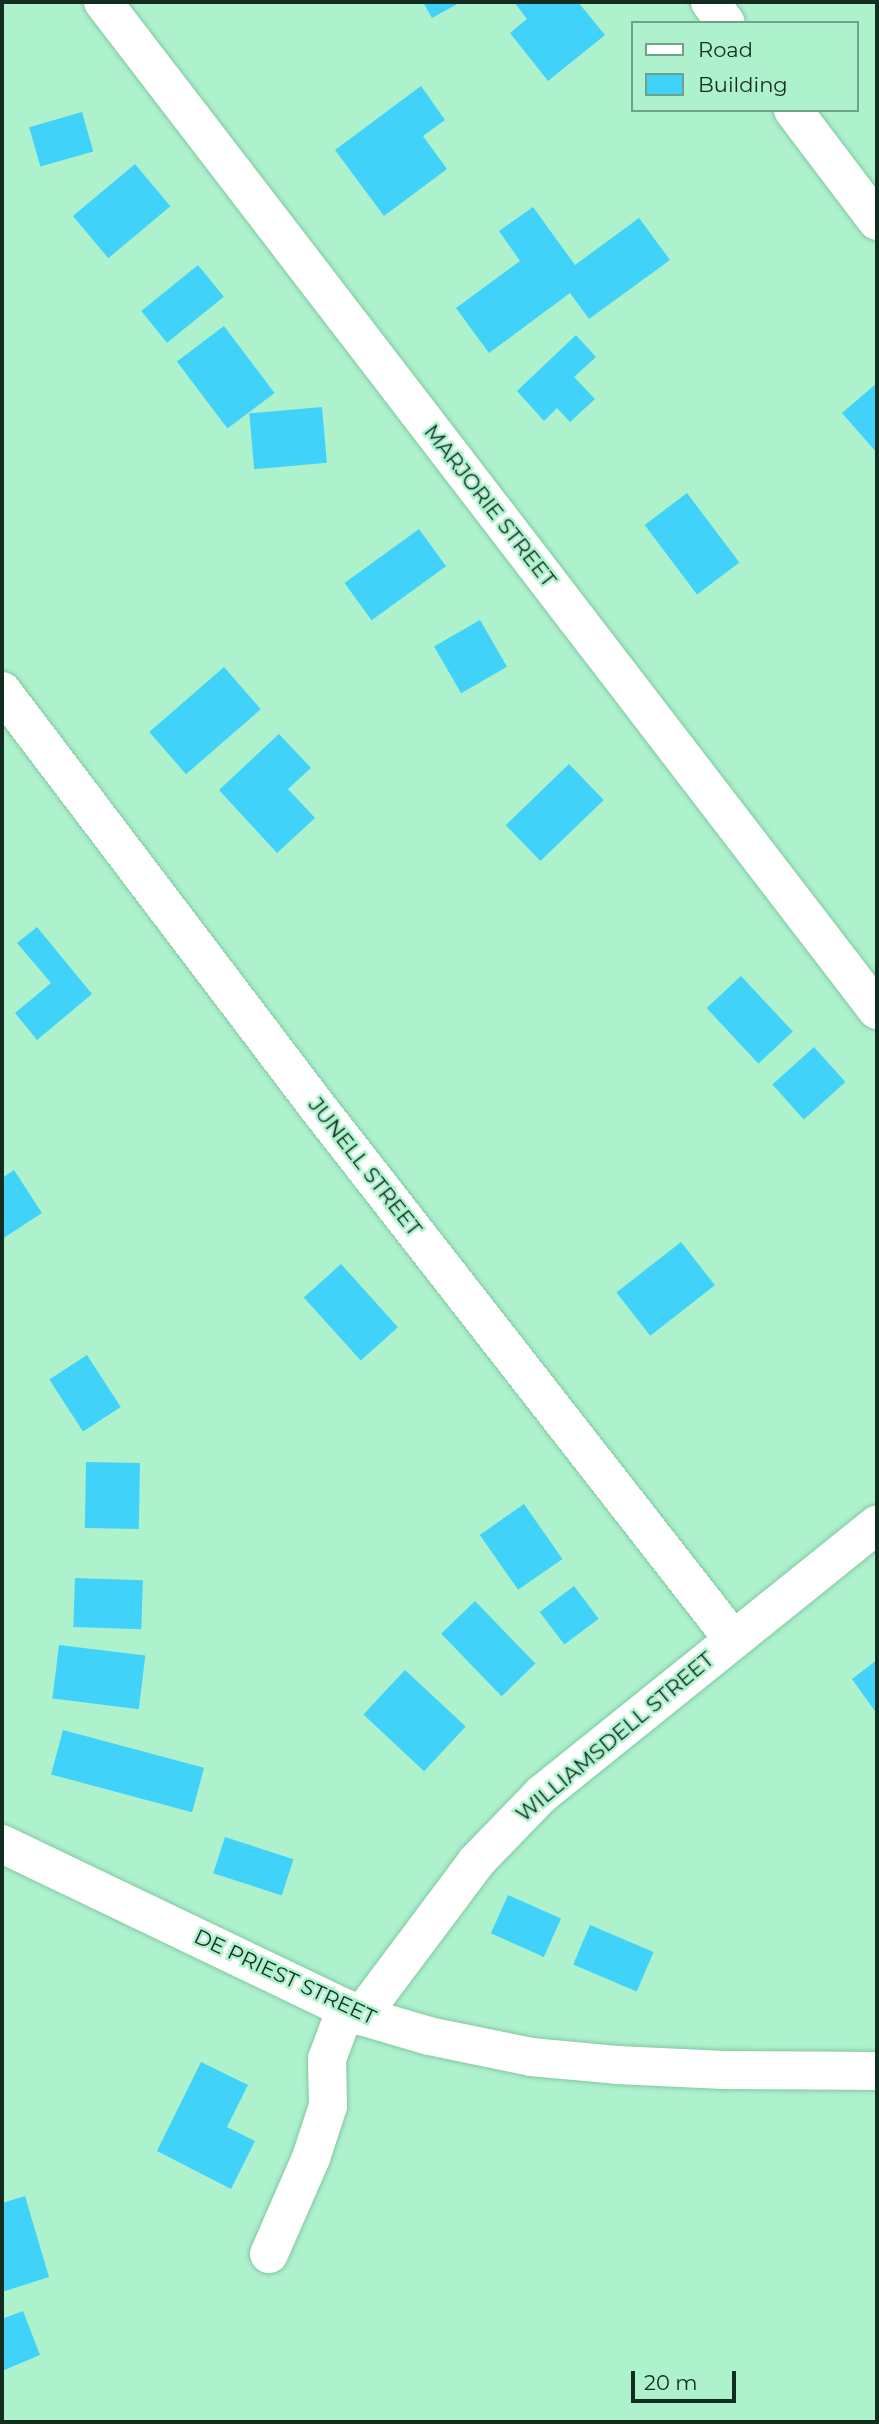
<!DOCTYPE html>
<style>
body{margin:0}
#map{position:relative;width:879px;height:2424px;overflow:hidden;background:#adf2cd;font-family:Montserrat,sans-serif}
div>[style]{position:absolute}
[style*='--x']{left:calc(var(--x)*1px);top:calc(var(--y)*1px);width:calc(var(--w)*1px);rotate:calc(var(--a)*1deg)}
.building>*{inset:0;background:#41d2fa;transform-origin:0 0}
.roads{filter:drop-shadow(0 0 2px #84c7a3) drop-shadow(0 0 2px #84c7a3)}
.minor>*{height:38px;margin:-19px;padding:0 19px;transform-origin:19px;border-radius:19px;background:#fff}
span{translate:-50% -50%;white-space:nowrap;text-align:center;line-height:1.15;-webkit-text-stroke:5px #adf2cd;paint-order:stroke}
.street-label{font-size:21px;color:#122d20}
.frame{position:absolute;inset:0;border:4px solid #122d20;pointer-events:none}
.legend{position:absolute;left:631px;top:21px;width:228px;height:91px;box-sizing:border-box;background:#adf2cd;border:2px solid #6fa388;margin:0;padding:9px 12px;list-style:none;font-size:21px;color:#122d20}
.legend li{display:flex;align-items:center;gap:14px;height:35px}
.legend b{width:35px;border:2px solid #6fa388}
.scale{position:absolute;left:631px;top:2371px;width:105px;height:32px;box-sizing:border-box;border:4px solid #122d20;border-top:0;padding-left:9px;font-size:21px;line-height:24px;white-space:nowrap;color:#122d20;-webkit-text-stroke:5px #adf2cd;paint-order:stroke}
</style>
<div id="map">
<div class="building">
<div style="clip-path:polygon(423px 2px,461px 2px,432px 18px)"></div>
<div style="clip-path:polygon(514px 2px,578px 2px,605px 35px,548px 81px,510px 33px,527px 19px)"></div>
<div style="clip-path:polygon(421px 86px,445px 120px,423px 136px,447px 169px,384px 216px,335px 150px)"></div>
<div style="left:82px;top:112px;width:41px;height:55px;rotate:74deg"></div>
<div style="left:135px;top:164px;width:55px;height:81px;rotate:50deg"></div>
<div style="clip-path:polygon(533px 207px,575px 265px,639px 218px,670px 260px,589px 319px,570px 293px,489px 353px,456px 308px,520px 261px,499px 231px)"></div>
<div style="left:198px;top:265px;width:41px;height:73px;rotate:51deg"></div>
<div style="left:224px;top:326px;width:84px;height:59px;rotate:53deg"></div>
<div style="clip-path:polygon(576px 335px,596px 357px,574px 377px,595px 399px,570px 422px,557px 408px,544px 421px,517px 391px)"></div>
<div style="clip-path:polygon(877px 383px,877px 453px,842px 413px)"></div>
<div style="left:322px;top:407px;width:56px;height:73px;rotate:85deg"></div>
<div style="left:687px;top:493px;width:87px;height:53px;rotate:53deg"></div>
<div style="left:419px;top:529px;width:46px;height:92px;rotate:54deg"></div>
<div style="left:480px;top:620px;width:54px;height:53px;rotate:60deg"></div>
<div style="left:224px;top:667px;width:56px;height:99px;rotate:49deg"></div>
<div style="clip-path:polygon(279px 734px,311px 768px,288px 789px,315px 818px,277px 853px,219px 790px)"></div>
<div style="left:569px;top:764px;width:50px;height:88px;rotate:46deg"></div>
<div style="clip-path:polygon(37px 927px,92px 994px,37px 1040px,15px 1013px,51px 983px,17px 943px)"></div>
<div style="left:741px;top:976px;width:76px;height:47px;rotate:47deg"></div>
<div style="left:814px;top:1047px;width:47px;height:56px;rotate:48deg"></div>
<div style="clip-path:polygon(14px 1170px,42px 1213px,2px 1239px,2px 1178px)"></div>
<div style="left:681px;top:1242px;width:55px;height:82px;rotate:52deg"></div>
<div style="left:341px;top:1264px;width:85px;height:50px;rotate:48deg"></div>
<div style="left:87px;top:1355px;width:62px;height:45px;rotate:57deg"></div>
<div style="left:86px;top:1462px;width:54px;height:66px;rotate:1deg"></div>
<div style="left:524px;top:1504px;width:67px;height:54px;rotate:55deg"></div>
<div style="left:75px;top:1578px;width:68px;height:49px;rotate:2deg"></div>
<div style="left:574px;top:1586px;width:41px;height:43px;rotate:53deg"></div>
<div style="left:475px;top:1601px;width:87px;height:47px;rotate:46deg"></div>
<div style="left:59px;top:1645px;width:87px;height:54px;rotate:7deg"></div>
<div style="clip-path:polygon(877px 1660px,877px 1714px,852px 1679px)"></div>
<div style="left:405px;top:1670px;width:83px;height:61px;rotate:43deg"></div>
<div style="left:63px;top:1730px;width:146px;height:46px;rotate:15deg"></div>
<div style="left:225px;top:1837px;width:72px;height:38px;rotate:18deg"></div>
<div style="left:508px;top:1895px;width:58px;height:42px;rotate:24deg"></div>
<div style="left:590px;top:1925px;width:69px;height:43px;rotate:23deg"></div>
<div style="clip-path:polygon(201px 2062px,248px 2085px,227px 2127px,255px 2141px,231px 2189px,157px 2151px)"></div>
<div style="clip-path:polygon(25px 2196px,49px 2277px,2px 2292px,2px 2203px)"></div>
<div style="clip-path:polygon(23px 2311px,40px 2355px,2px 2371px,2px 2319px)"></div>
</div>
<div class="roads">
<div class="minor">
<div style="--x:103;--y:2;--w:1271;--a:52.48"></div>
<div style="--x:710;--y:2;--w:26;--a:53"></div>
<div style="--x:793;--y:110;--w:139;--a:52.9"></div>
<div style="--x:2;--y:691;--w:520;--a:52.82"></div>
<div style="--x:316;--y:1105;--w:676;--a:52.03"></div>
<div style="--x:2;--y:1844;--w:398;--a:25.6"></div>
<div style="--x:361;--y:2016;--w:71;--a:16.4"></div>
<div style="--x:429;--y:2036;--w:104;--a:11.6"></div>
<div style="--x:531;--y:2057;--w:86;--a:5.3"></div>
<div style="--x:617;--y:2065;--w:107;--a:2.7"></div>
<div style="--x:724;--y:2070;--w:153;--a:0.4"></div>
<div style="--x:361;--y:2016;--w:192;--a:-53.2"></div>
<div style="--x:476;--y:1862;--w:95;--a:-45.9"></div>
<div style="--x:542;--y:1794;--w:430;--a:-38.8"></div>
<div style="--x:269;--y:2254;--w:105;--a:-66.4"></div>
<div style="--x:311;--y:2158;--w:55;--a:-71.9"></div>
<div style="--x:328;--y:2106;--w:47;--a:-91.2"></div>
<div style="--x:327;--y:2059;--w:54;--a:-69.6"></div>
</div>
</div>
<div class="street-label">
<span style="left:490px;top:506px;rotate:52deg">MARJORIE STREET</span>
<span style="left:365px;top:1167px;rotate:52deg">JUNELL STREET</span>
<span style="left:615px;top:1737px;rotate:-40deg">WILLIAMSDELL STREET</span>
<span style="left:285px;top:1977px;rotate:25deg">DE PRIEST STREET</span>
</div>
<div class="frame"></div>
<ul class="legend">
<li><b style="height:9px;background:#fff"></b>Road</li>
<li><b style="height:19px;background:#41d2fa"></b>Building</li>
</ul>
<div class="scale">20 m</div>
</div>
